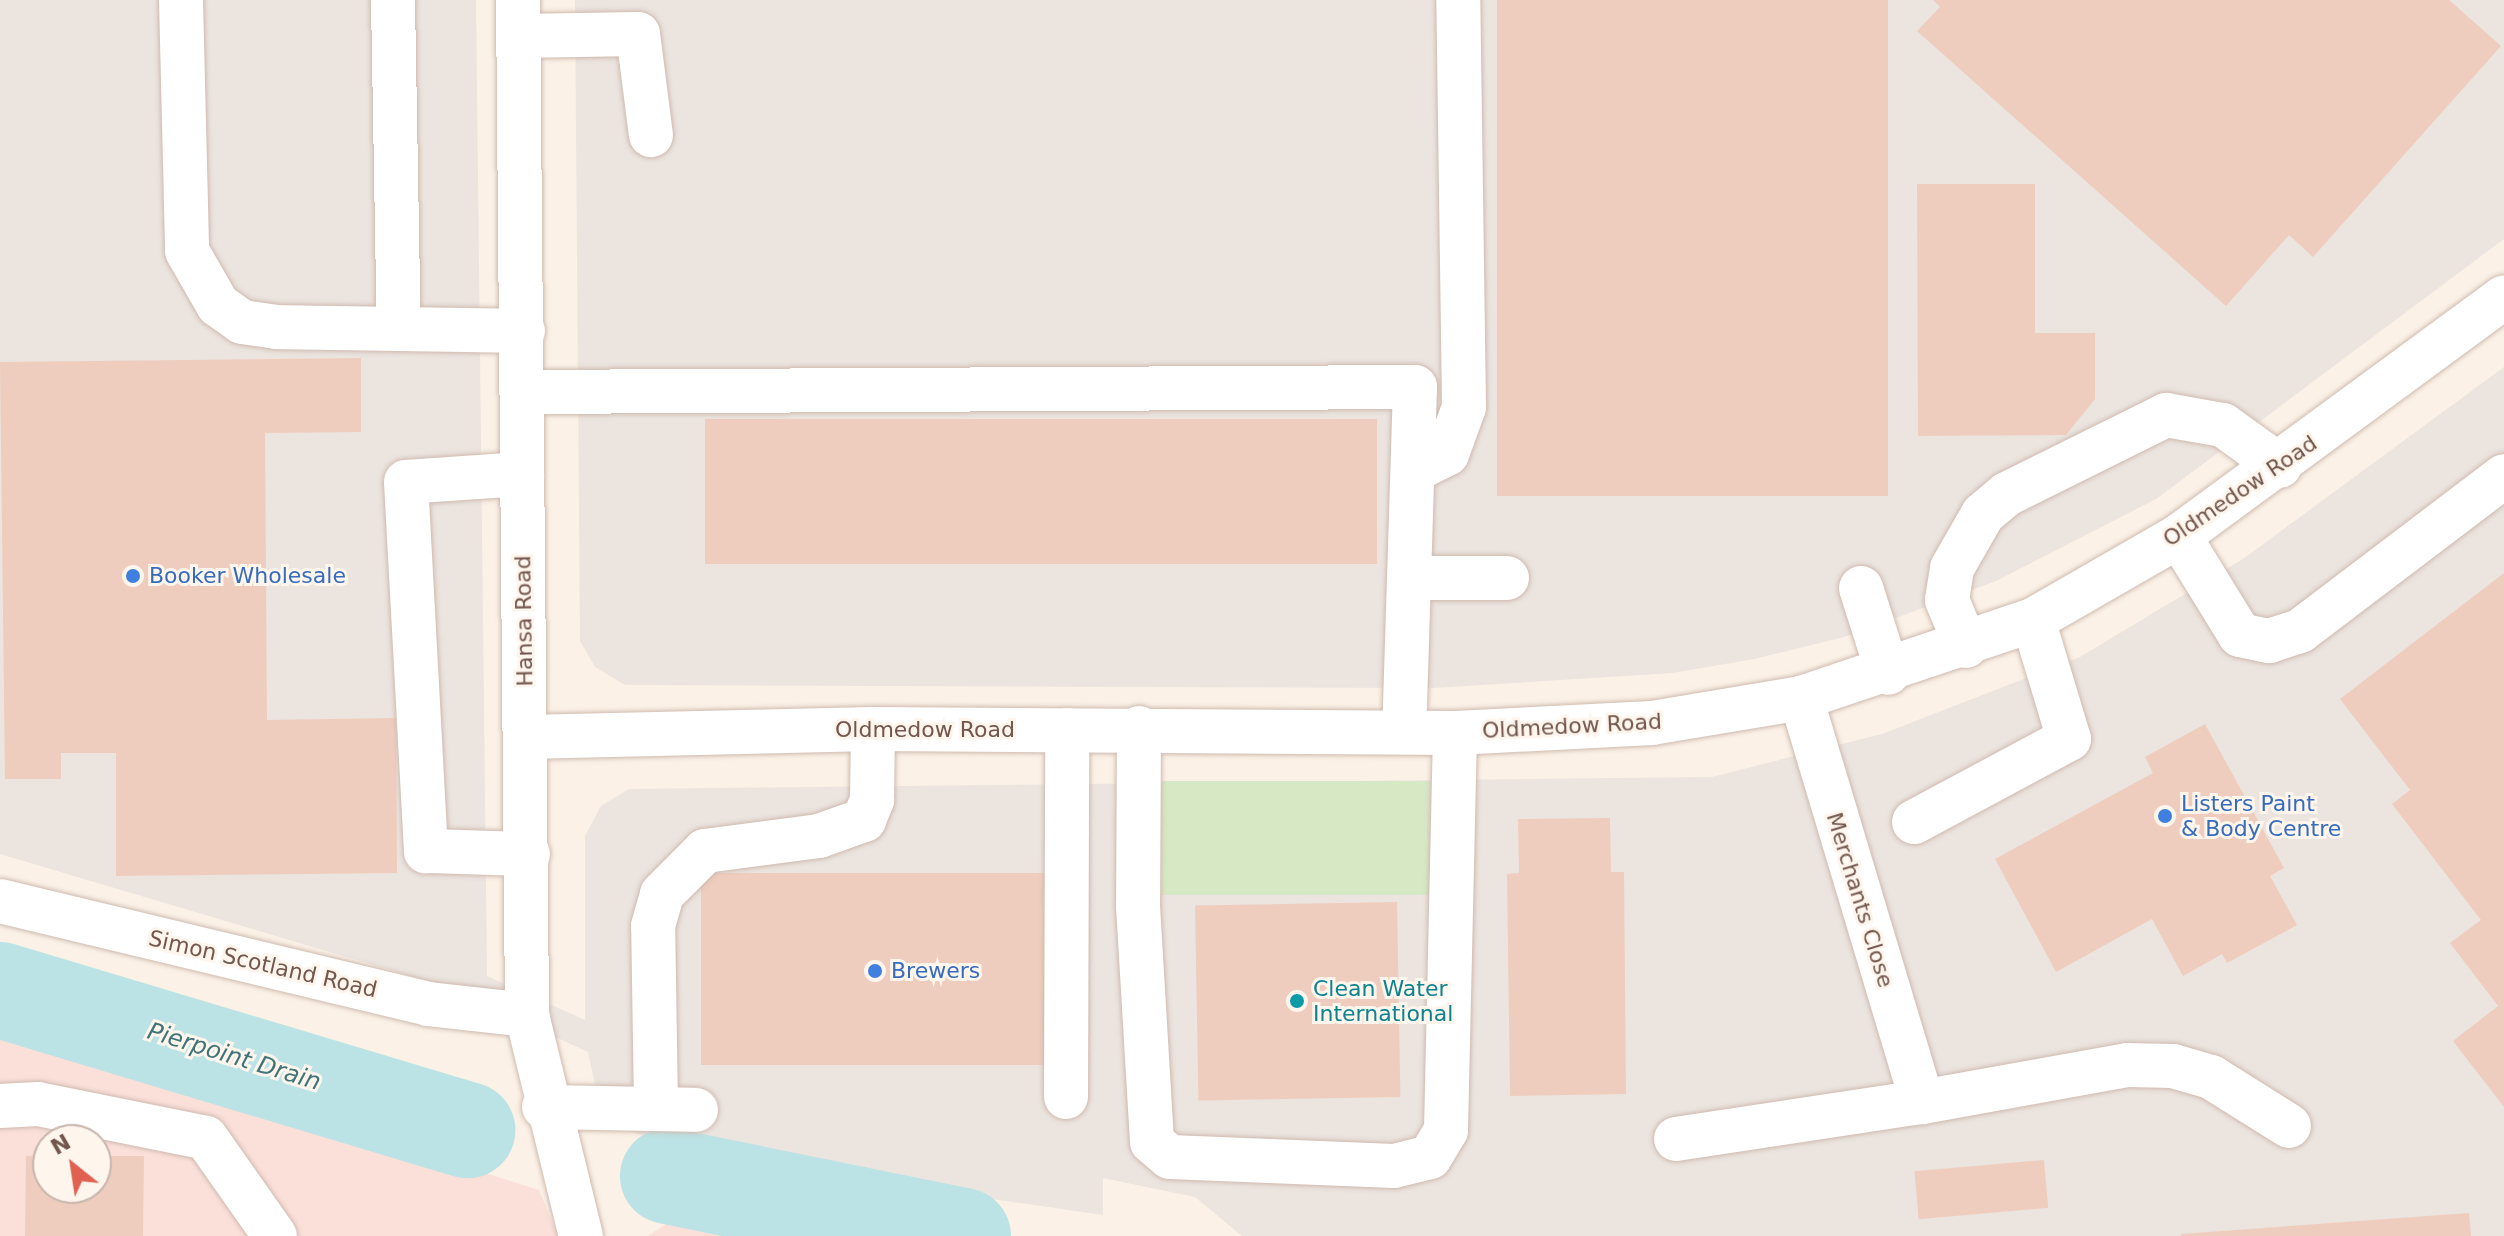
<!DOCTYPE html>
<style>
body{margin:0}
#map{position:relative;width:2504px;height:1236px;overflow:hidden;background:#fbf1e6;font-family:"DejaVu Sans",sans-serif}
div>[style]{position:absolute}
[style*='--x']{left:calc(var(--x)*1px);top:calc(var(--y)*1px);width:calc(var(--w)*1px);rotate:calc(var(--a)*1deg)}
.commercial>*{inset:0;background:#fbe0da}
.industrial>*{inset:0;background:#ebe4df}
.green>*{inset:0;background:#d7e8c5;transform-origin:0 0}
.river>*{height:96px;margin:-48px;padding:0 48px;transform-origin:48px;border-radius:48px;background:#bbe2e4}
.building>*{inset:0;background:#efcdbe;transform-origin:0 0}
.roads{filter:drop-shadow(0 0 2px #cfbaaf) drop-shadow(0 0 2px #cfbaaf)}
.minor>*{height:44px;margin:-22px;padding:0 22px;transform-origin:22px;border-radius:22px;background:#fff}
.dots>*{width:22px;height:22px;translate:-50% -50%;box-sizing:border-box;border:4px solid #fef5ec;border-radius:50%}
span{translate:-50% -50%;white-space:nowrap;text-align:center;line-height:1.15;-webkit-text-stroke:6px #fef5ec;paint-order:stroke}
.street-label{font-size:22px;color:#73564c}
.shop-label{font-size:22px;color:#366cbe}
.left{translate:0 -50%;text-align:left}
.culture-label{font-size:22px;color:#0d838f}
.water-label{font-size:24px;color:#407478;font-style:italic}
.north{position:absolute;left:32px;top:1124px;width:80px;height:80px;box-sizing:border-box;background:#fef5ec;border:2px solid #c6b5ac;border-radius:50%;rotate:330deg;font-size:22px;font-weight:700;line-height:32px;text-align:center;color:#73564c}
.north::after{content:'';display:block;margin:auto;width:28px;height:36px;background:#e06150;clip-path:polygon(50% 0,100% 100%,50% 72%,0 100%)}
</style>
<div id="map">
<div class="commercial">
<div style="clip-path:polygon(evenodd,0 1020px,539px 1190px,558px 1236px,0 1236px,0 1020px,48px 1140px,96px 1140px,96px 1188px,48px 1188px,48px 1140px)"></div>
<div style="clip-path:polygon(680px 1215px,793px 1236px,648px 1236px)"></div>
</div>
<div class="industrial">
<div style="clip-path:polygon(0 0,476px 0,487px 976px,585px 1020px,585px 836px,601px 806px,629px 789px,1712px 777px,1882px 734px,2080px 657px,2243px 559px,2504px 367px,2504px 1236px,1242px 1236px,1195px 1197px,1103px 1178px,1103px 1215px,917px 1188px,670px 1145px,603px 1122px,588px 1052px,448px 987px,0 854px)"></div>
<div style="clip-path:polygon(575px 0,2504px 0,2504px 239px,2156px 499px,1996px 581px,1844px 637px,1754px 659px,1672px 673px,1433px 688px,625px 685px,595px 667px,580px 641px)"></div>
</div>
<div class="green">
<div style="left:1430px;top:781px;width:114px;height:268px;rotate:90deg"></div>
</div>
<div class="river">
<div style="--x:0;--y:990;--w:488;--a:16.7"></div>
<div style="--x:668;--y:1176;--w:301;--a:11.5"></div>
</div>
<div class="building">
<div style="left:1497px;top:0;width:391px;height:496px"></div>
<div style="clip-path:polygon(1933px 0,2449px 0,2501px 46px,2313px 257px,2289px 235px,2226px 306px,1917px 31px,1940px 7px)"></div>
<div style="clip-path:polygon(1917px 184px,2035px 184px,2035px 333px,2095px 333px,2095px 399px,2066px 435px,1918px 436px)"></div>
<div style="clip-path:polygon(361px 358px,361px 432px,265px 433px,267px 720px,396px 718px,397px 873px,116px 876px,116px 753px,61px 753px,61px 779px,5px 779px,0 362px)"></div>
<div style="left:1377px;top:419px;width:145px;height:672px;rotate:90deg"></div>
<div style="clip-path:polygon(2504px 573px,2504px 1107px,2453px 1041px,2498px 1006px,2450px 943px,2481px 920px,2392px 804px,2410px 790px,2340px 699px)"></div>
<div style="clip-path:polygon(2205px 724px,2284px 868px,2270px 876px,2297px 925px,2227px 963px,2222px 954px,2183px 976px,2152px 919px,2056px 972px,1995px 859px,2153px 773px,2145px 757px)"></div>
<div style="clip-path:polygon(1610px 818px,1611px 872px,1624px 872px,1626px 1094px,1510px 1096px,1507px 874px,1519px 873px,1518px 819px)"></div>
<div style="left:1049px;top:873px;width:192px;height:348px;rotate:90deg"></div>
<div style="left:1397px;top:902px;width:195px;height:202px;rotate:89deg"></div>
<div style="clip-path:polygon(26px 1156px,48px 1156px,48px 1188px,96px 1188px,96px 1156px,144px 1156px,143px 1236px,25px 1236px)"></div>
<div style="left:2044px;top:1160px;width:48px;height:130px;rotate:85deg"></div>
<div style="clip-path:polygon(2469px 1213px,2471px 1236px,2181px 1236px,2181px 1234px)"></div>
</div>
<div class="roads">
<div class="minor">
<div style="--x:181;--y:0;--w:251;--a:88.6"></div>
<div style="--x:187;--y:251;--w:62;--a:60.1"></div>
<div style="--x:218;--y:305;--w:29;--a:35"></div>
<div style="--x:242;--y:322;--w:34;--a:8"></div>
<div style="--x:276;--y:327;--w:247;--a:0.9"></div>
<div style="--x:393;--y:0;--w:329;--a:89"></div>
<div style="--x:518;--y:0;--w:1015;--a:89.49"></div>
<div style="--x:527;--y:1015;--w:228;--a:76.3"></div>
<div style="--x:518;--y:36;--w:120;--a:-1"></div>
<div style="--x:638;--y:34;--w:102;--a:82.7"></div>
<div style="--x:523;--y:392;--w:892;--a:-0.32"></div>
<div style="--x:1415;--y:387;--w:344;--a:91.8"></div>
<div style="--x:1415;--y:470;--w:36;--a:-27"></div>
<div style="--x:1447;--y:454;--w:50;--a:-70.1"></div>
<div style="--x:1464;--y:407;--w:407;--a:-90.8"></div>
<div style="--x:522;--y:474;--w:116;--a:176.1"></div>
<div style="--x:406;--y:482;--w:370;--a:86.9"></div>
<div style="--x:426;--y:851;--w:102;--a:1.7"></div>
<div style="--x:2179;--y:536;--w:116;--a:58.4"></div>
<div style="--x:2240;--y:635;--w:30;--a:12"></div>
<div style="--x:2269;--y:641;--w:33;--a:-18"></div>
<div style="--x:2300;--y:631;--w:256;--a:-37.2"></div>
<div style="--x:1411;--y:578;--w:96;--a:0"></div>
<div style="--x:1861;--y:588;--w:89;--a:72.4"></div>
<div style="--x:1966;--y:646;--w:50;--a:-112.4"></div>
<div style="--x:1947;--y:600;--w:32;--a:-81"></div>
<div style="--x:1952;--y:568;--w:62;--a:-60.1"></div>
<div style="--x:1983;--y:514;--w:31;--a:-40"></div>
<div style="--x:2007;--y:494;--w:178;--a:-26.4"></div>
<div style="--x:2166;--y:415;--w:58;--a:10"></div>
<div style="--x:2223;--y:425;--w:70;--a:35.7"></div>
<div style="--x:1801;--y:698;--w:422;--a:73.3"></div>
<div style="--x:1922;--y:1102;--w:208;--a:-10.2"></div>
<div style="--x:2127;--y:1065;--w:46;--a:1.2"></div>
<div style="--x:2173;--y:1066;--w:40;--a:16"></div>
<div style="--x:2211;--y:1077;--w:92;--a:32.1"></div>
<div style="--x:1139;--y:728;--w:178;--a:90.3"></div>
<div style="--x:1138;--y:906;--w:236;--a:86.6"></div>
<div style="--x:1152;--y:1142;--w:23;--a:40"></div>
<div style="--x:1170;--y:1157;--w:224;--a:2.3"></div>
<div style="--x:1394;--y:1166;--w:37;--a:-14"></div>
<div style="--x:1430;--y:1157;--w:31;--a:-59"></div>
<div style="--x:1446;--y:1130;--w:397;--a:-88.7"></div>
<div style="--x:525;--y:737;--w:348;--a:-1.3"></div>
<div style="--x:873;--y:729;--w:582;--a:0.39"></div>
<div style="--x:1455;--y:733;--w:197;--a:-2.9"></div>
<div style="--x:1652;--y:723;--w:151;--a:-9.5"></div>
<div style="--x:1801;--y:698;--w:245;--a:-18.6"></div>
<div style="--x:2033;--y:620;--w:168;--a:-29.9"></div>
<div style="--x:2179;--y:536;--w:403;--a:-36.3"></div>
<div style="--x:1914;--y:822;--w:176;--a:-28.2"></div>
<div style="--x:2069;--y:739;--w:124;--a:-106.8"></div>
<div style="--x:0;--y:901;--w:440;--a:13.5"></div>
<div style="--x:428;--y:1004;--w:100;--a:6.3"></div>
<div style="--x:1066;--y:1097;--w:367;--a:-89.8"></div>
<div style="--x:0;--y:1106;--w:38;--a:-3"></div>
<div style="--x:38;--y:1104;--w:171;--a:11.4"></div>
<div style="--x:206;--y:1138;--w:120;--a:54.9"></div>
<div style="--x:544;--y:1107;--w:152;--a:1.1"></div>
<div style="--x:656;--y:1107;--w:181;--a:-90.9"></div>
<div style="--x:653;--y:926;--w:33;--a:-74"></div>
<div style="--x:662;--y:894;--w:61;--a:-45"></div>
<div style="--x:705;--y:851;--w:115;--a:-7.5"></div>
<div style="--x:819;--y:836;--w:48;--a:-19.6"></div>
<div style="--x:864;--y:820;--w:22;--a:-68"></div>
<div style="--x:872;--y:800;--w:71;--a:-89.2"></div>
<div style="--x:1676;--y:1139;--w:249;--a:-8.6"></div>
</div>
</div>
<div class="dots">
<div style="left:133px;top:576px;background:#3f7fe0"></div>
<div style="left:2165px;top:816px;background:#3f7fe0"></div>
<div style="left:875px;top:971px;background:#3f7fe0"></div>
<div style="left:1297px;top:1001px;background:#0f9aa8"></div>
</div>
<div class="street-label">
<span style="left:2240px;top:491px;rotate:-34deg">Oldmedow Road</span>
<span style="left:524px;top:621px;rotate:-91deg">Hansa Road</span>
<span style="left:1572px;top:726px;rotate:-3deg">Oldmedow Road</span>
<span style="left:925px;top:730px">Oldmedow Road</span>
<span style="left:1860px;top:900px;rotate:73deg">Merchants Close</span>
<span style="left:263px;top:964px;rotate:13deg">Simon Scotland Road</span>
</div>
<div class="shop-label">
<span class="left" style="left:149px;top:576px">Booker Wholesale</span>
<span class="left" style="left:2181px;top:816px">Listers Paint<br>&amp; Body Centre</span>
<span class="left" style="left:891px;top:971px">Brewers</span>
</div>
<div class="culture-label">
<span class="left" style="left:1313px;top:1001px">Clean Water<br>International</span>
</div>
<div class="water-label">
<span style="left:234px;top:1057px;rotate:17deg">Pierpoint Drain</span>
</div>
<div class="north">N</div>
</div>
